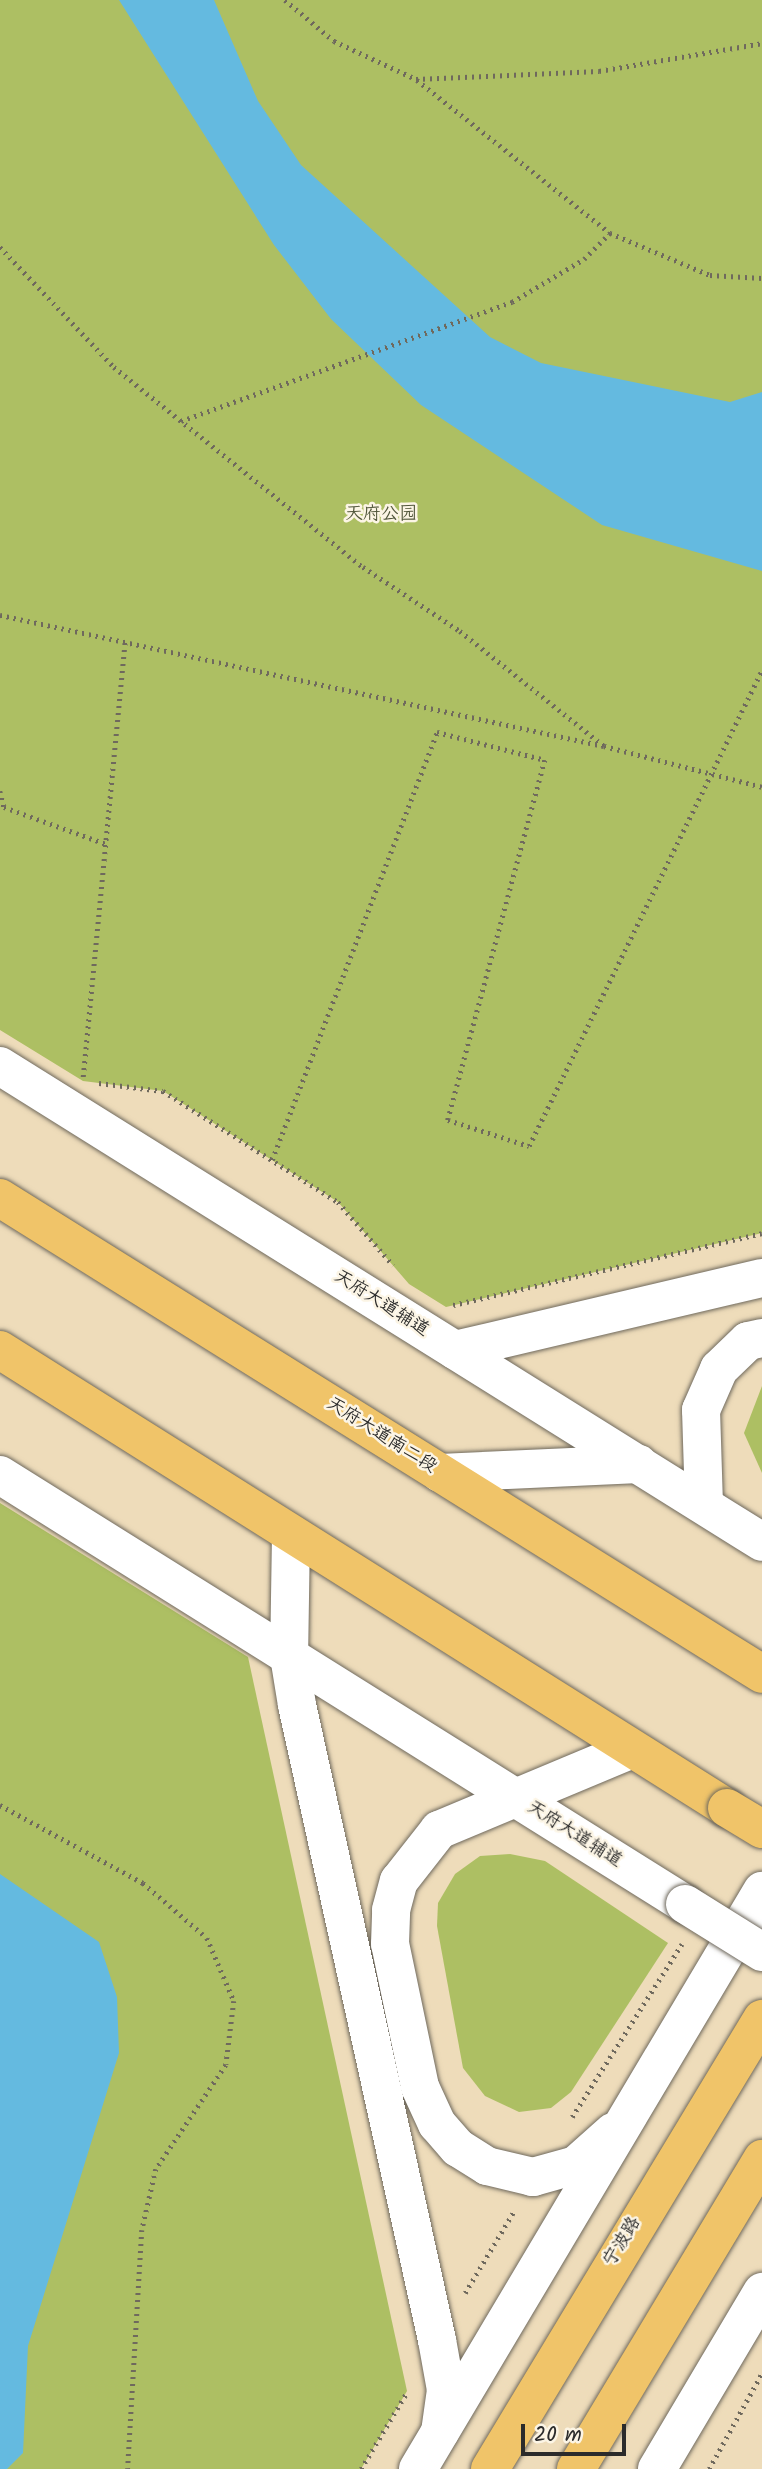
<!DOCTYPE html>
<meta charset="utf-8">
<style>
body{margin:0}
#map{position:relative;width:762px;height:2469px;overflow:hidden;background:#eedcba;font-family:Kalam,"LXGW WenKai TC",sans-serif}
div>[style]{position:absolute}
[style*='--x']{left:calc(var(--x)*1px);top:calc(var(--y)*1px);width:calc(var(--w)*1px);rotate:calc(var(--a)*1deg)}
.green>*{inset:0;background:#adbf63}
.water>*{inset:0;background:#64bae0}
.path>*{height:4.5px;margin-top:-2.25px;transform-origin:0;background:repeating-linear-gradient(90deg,#6f695d 0 2px,transparent 0 7px)}
.roads{filter:drop-shadow(0 0 2px #6f695d) drop-shadow(0 0 2px #6f695d)}
.minor>*{height:38px;margin:-19px;padding:0 19px;transform-origin:19px;border-radius:19px;background:#fff}
.major>*{height:38px;margin:-19px;padding:0 19px;transform-origin:19px;border-radius:19px;background:#f0c469}
.highway>*{height:38px;margin:-19px;padding:0 19px;transform-origin:19px;border-radius:19px;background:#f0c469}
.bridges{filter:drop-shadow(0 0 2px #6f695d) drop-shadow(0 0 2px #6f695d)}
.minor-bridge>*{height:38px;margin:-19px;padding:0 19px;transform-origin:19px;border-radius:19px;background:#fff}
.highway-bridge>*{height:38px;margin:-19px;padding:0 19px;transform-origin:19px;border-radius:19px;background:#f0c469}
span{translate:-50% -50%;white-space:nowrap;text-align:center;line-height:1.15;-webkit-text-stroke:5px #fcf5e5;paint-order:stroke}
.park-label{font-size:18px;color:#52573c}
.street-label{font-size:18px;color:#2b2b2b}
.scale{position:absolute;left:521px;top:2424px;width:105px;height:32px;box-sizing:border-box;border:4px solid #2b2b2b;border-top:0;padding-left:9px;font-size:21px;line-height:24px;white-space:nowrap;color:#2b2b2b;-webkit-text-stroke:5px #fcf5e5;paint-order:stroke}
</style>
<div id="map">
<div class="green">
<div style="clip-path:polygon(0 0,762px 0,762px 1233px,446px 1307px,409px 1284px,338px 1202px,163px 1091px,83px 1081px,0 1030px)"></div>
<div style="clip-path:polygon(762px 1386px,762px 1473px,744px 1433px)"></div>
<div style="clip-path:polygon(0 1503px,248px 1657px,407px 2391px,361px 2469px,0 2469px)"></div>
<div style="clip-path:polygon(510px 1854px,545px 1861px,668px 1943px,571px 2092px,551px 2108px,519px 2112px,485px 2096px,463px 2068px,437px 1926px,438px 1903px,455px 1874px,480px 1856px)"></div>
</div>
<div class="water">
<div style="clip-path:polygon(119px 0,214px 0,258px 101px,301px 165px,490px 337px,541px 363px,730px 402px,762px 392px,762px 571px,602px 525px,421px 405px,331px 319px,274px 245px)"></div>
<div style="clip-path:polygon(0 1874px,99px 1942px,117px 1997px,119px 2053px,28px 2346px,23px 2453px,7px 2469px,0 2469px)"></div>
</div>
<div class="path">
<div style="--x:285;--y:0;--w:64;--a:39.9"></div>
<div style="--x:334;--y:41;--w:90;--a:24.9"></div>
<div style="--x:416;--y:79;--w:183;--a:-2.5"></div>
<div style="--x:599;--y:71;--w:165;--a:-9.7"></div>
<div style="--x:417;--y:80;--w:246;--a:38.4"></div>
<div style="--x:610;--y:233;--w:108;--a:22.8"></div>
<div style="--x:710;--y:275;--w:52;--a:3.3"></div>
<div style="--x:0;--y:247;--w:166;--a:46.5"></div>
<div style="--x:114;--y:367;--w:319;--a:38.8"></div>
<div style="--x:363;--y:567;--w:116;--a:33.4"></div>
<div style="--x:460;--y:631;--w:184;--a:38.6"></div>
<div style="--x:181;--y:421;--w:352;--a:-19.8"></div>
<div style="--x:512;--y:302;--w:84;--a:-30.8"></div>
<div style="--x:584;--y:259;--w:37;--a:-45"></div>
<div style="--x:0;--y:615;--w:618;--a:12.24"></div>
<div style="--x:604;--y:746;--w:163;--a:14.5"></div>
<div style="--x:0;--y:791;--w:16;--a:76"></div>
<div style="--x:4;--y:807;--w:109;--a:19.9"></div>
<div style="--x:83;--y:1077;--w:437;--a:-84.5"></div>
<div style="--x:99;--y:1083;--w:64;--a:7.1"></div>
<div style="--x:163;--y:1091;--w:207;--a:32.4"></div>
<div style="--x:338;--y:1202;--w:84;--a:48.9"></div>
<div style="--x:272;--y:1160;--w:459;--a:-68.9"></div>
<div style="--x:437;--y:732;--w:112;--a:14.5"></div>
<div style="--x:545;--y:760;--w:373;--a:105.1"></div>
<div style="--x:448;--y:1120;--w:85;--a:17.8"></div>
<div style="--x:529;--y:1146;--w:530;--a:-63.92"></div>
<div style="--x:453;--y:1305;--w:317;--a:-13.1"></div>
<div style="--x:0;--y:1805;--w:163;--a:28.6"></div>
<div style="--x:143;--y:1883;--w:84;--a:40.7"></div>
<div style="--x:207;--y:1938;--w:69;--a:66.8"></div>
<div style="--x:234;--y:2001;--w:64;--a:97.1"></div>
<div style="--x:226;--y:2065;--w:125;--a:123.9"></div>
<div style="--x:156;--y:2169;--w:63;--a:102.9"></div>
<div style="--x:142;--y:2230;--w:239;--a:93.4"></div>
<div style="--x:572;--y:2117;--w:205;--a:-57.6"></div>
<div style="--x:465;--y:2293;--w:96;--a:-59.1"></div>
<div style="--x:361;--y:2469;--w:90;--a:-59.1"></div>
<div style="--x:709;--y:2469;--w:110;--a:-61.1"></div>
</div>
<div class="roads">
<div class="minor">
<div style="--x:0;--y:1066;--w:898;--a:31.99"></div>
<div style="--x:455;--y:1350;--w:315;--a:-13.2"></div>
<div style="--x:440;--y:1473;--w:199;--a:-2.6"></div>
<div style="--x:0;--y:1475;--w:808;--a:32.06"></div>
<div style="--x:704;--y:1505;--w:95;--a:-91.8"></div>
<div style="--x:701;--y:1410;--w:45;--a:-66.3"></div>
<div style="--x:719;--y:1369;--w:40;--a:-44"></div>
<div style="--x:748;--y:1341;--w:14;--a:-12"></div>
<div style="--x:291;--y:1534;--w:122;--a:90.9"></div>
<div style="--x:289;--y:1656;--w:50;--a:80.7"></div>
<div style="--x:297;--y:1705;--w:650;--a:77.57"></div>
<div style="--x:437;--y:2340;--w:51;--a:79.8"></div>
<div style="--x:446;--y:2390;--w:42;--a:98.1"></div>
<div style="--x:613;--y:2132;--w:50;--a:138.3"></div>
<div style="--x:576;--y:2165;--w:45;--a:164.4"></div>
<div style="--x:533;--y:2177;--w:47;--a:-166.6"></div>
<div style="--x:487;--y:2166;--w:34;--a:-148"></div>
<div style="--x:458;--y:2148;--w:32;--a:-131"></div>
<div style="--x:437;--y:2124;--w:41;--a:-114.7"></div>
<div style="--x:420;--y:2087;--w:146;--a:-101.8"></div>
<div style="--x:390;--y:1944;--w:34;--a:-88"></div>
<div style="--x:391;--y:1910;--w:30;--a:-75"></div>
<div style="--x:399;--y:1881;--w:65;--a:-51.9"></div>
<div style="--x:439;--y:1830;--w:207;--a:-22.7"></div>
<div style="--x:418;--y:2469;--w:673;--a:-59.24"></div>
<div style="--x:657;--y:2469;--w:206;--a:-59.3"></div>
</div>
<div class="major">
<div style="--x:490;--y:2469;--w:526;--a:-58.85"></div>
<div style="--x:576;--y:2469;--w:362;--a:-59"></div>
</div>
<div class="highway">
<div style="--x:0;--y:1198;--w:898;--a:31.99"></div>
<div style="--x:0;--y:1350;--w:859;--a:32.21"></div>
</div>
</div>
<div class="bridges">
<div class="minor-bridge">
<div style="--x:685;--y:1904;--w:91;--a:31.9"></div>
</div>
<div class="highway-bridge">
<div style="--x:727;--y:1808;--w:41;--a:31"></div>
</div>
</div>
<div class="park-label">
<span style="left:381px;top:515px">天府公园</span>
</div>
<div class="street-label">
<span style="left:381px;top:1304px;rotate:32deg">天府大道辅道</span>
<span style="left:381px;top:1436px;rotate:32deg">天府大道南二段</span>
<span style="left:574px;top:1835px;rotate:32deg">天府大道辅道</span>
<span style="left:623px;top:2242px;rotate:-59deg">宁波路</span>
</div>
<div class="scale">20 m</div>
</div>
